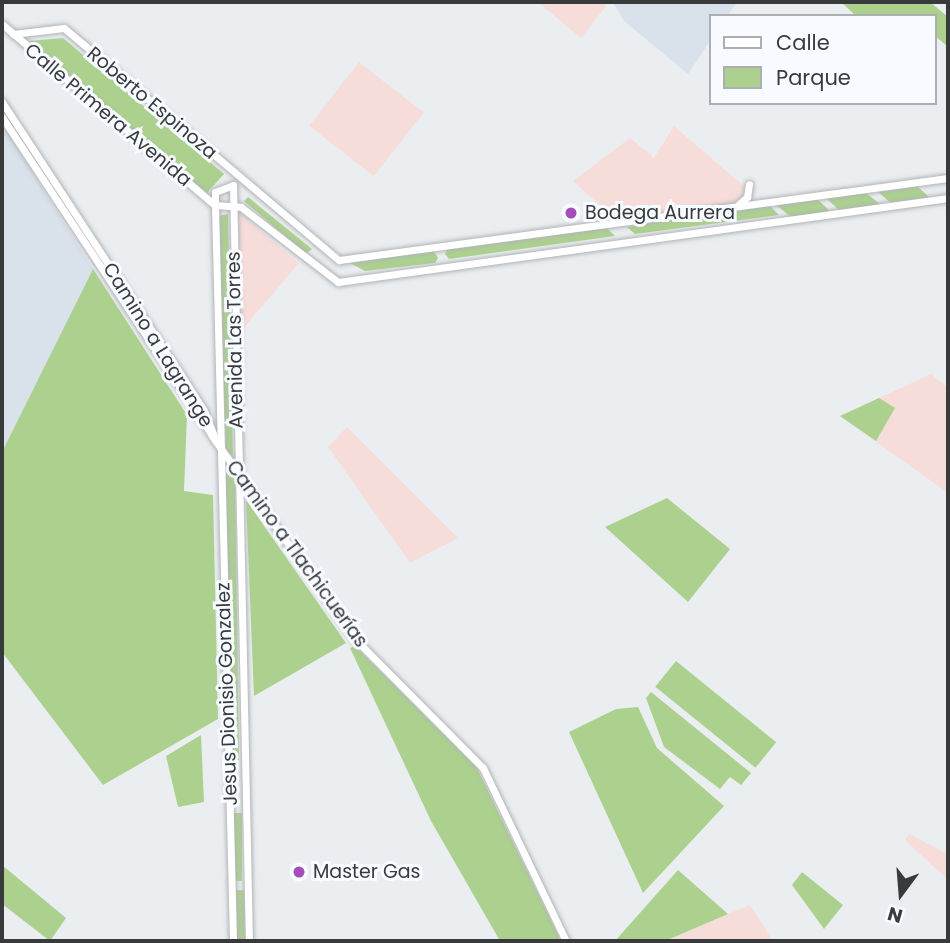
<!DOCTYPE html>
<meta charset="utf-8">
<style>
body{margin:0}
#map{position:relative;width:950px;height:943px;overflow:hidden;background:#ebeef1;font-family:Poppins,sans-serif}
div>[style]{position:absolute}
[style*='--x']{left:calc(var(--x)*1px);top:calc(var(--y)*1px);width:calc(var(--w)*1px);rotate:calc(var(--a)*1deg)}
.built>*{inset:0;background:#d9e1ea}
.education>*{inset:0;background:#f7ddd9;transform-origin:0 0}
.green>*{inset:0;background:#acd18f;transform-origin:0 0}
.roads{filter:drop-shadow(0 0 2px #b1b4b7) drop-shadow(0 0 2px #b1b4b7)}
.minor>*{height:7px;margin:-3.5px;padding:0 3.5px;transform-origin:3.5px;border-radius:3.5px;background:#fff}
.dots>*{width:19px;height:19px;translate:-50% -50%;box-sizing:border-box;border:4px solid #f8fbff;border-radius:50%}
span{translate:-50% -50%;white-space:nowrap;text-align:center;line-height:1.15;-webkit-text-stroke:6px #f8fbff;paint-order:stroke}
.street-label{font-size:19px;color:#393a3c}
.poi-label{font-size:19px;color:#393a3c}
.left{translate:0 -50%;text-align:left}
.frame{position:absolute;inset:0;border:4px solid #393a3c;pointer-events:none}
.legend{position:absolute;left:709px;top:14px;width:228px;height:91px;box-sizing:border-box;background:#f8fbff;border:2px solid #acaeb1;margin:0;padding:9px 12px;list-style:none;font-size:21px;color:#393a3c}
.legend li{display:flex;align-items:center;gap:14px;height:35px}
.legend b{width:35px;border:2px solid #acaeb1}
.north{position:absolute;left:866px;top:859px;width:70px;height:70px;-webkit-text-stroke:5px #f8fbff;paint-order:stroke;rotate:196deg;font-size:19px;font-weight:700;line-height:28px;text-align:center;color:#393a3c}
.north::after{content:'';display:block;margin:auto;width:24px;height:32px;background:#393a3c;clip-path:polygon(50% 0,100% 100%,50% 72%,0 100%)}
</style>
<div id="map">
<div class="built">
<div style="clip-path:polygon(613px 2px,737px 2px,727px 16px,710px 16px,710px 41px,688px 74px,624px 21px)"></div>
<div style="clip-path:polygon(2px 124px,93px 269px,2px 452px)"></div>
</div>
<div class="education">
<div style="clip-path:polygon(538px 2px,604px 2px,606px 6px,581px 38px)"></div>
<div style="left:359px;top:62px;width:82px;height:81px;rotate:38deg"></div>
<div style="clip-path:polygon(674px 126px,745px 187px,740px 203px,616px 220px,573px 181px,630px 138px,654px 158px)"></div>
<div style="clip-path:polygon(237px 211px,299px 263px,241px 331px)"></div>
<div style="clip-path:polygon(931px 374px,948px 388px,948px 493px,840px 416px)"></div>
<div style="clip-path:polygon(347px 427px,458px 538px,410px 563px,328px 447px)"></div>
<div style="clip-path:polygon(909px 834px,948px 854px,948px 880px,905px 840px)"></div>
<div style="clip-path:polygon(750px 905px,773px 941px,666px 941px,725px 915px)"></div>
</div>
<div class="green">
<div style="clip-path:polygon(841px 2px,930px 2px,948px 17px,948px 47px,934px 35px,934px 16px,856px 16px)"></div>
<div style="clip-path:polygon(63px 38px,224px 174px,207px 193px,29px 41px)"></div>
<div style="clip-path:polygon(917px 186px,929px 197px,891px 203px,878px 192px)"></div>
<div style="clip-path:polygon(866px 193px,880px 204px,839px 210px,826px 198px)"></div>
<div style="clip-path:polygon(248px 197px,312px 249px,306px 254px,244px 201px)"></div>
<div style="clip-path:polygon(817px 199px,830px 211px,791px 217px,776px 205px)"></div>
<div style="clip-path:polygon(768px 204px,779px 215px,635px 234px,627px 227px)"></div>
<div style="clip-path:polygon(228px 214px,233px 455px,226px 453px,218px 216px)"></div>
<div style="clip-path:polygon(605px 226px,615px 236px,449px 259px,445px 254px,448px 248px)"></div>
<div style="clip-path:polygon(433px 250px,438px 258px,435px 263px,365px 271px,350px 263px)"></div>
<div style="clip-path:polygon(93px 269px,187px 415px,184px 491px,213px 495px,218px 719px,103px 785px,2px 652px,2px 452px)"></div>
<div style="clip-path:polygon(879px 398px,895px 408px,876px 441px,840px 416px)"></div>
<div style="clip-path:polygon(224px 474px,235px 475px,239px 760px,232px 760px)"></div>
<div style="clip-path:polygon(667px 498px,730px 549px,688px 602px,605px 527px)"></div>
<div style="clip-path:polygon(246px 500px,346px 643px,254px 696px)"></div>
<div style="clip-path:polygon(355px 646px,477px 768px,561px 941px,500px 941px,431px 821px,350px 648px)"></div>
<div style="left:676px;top:661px;width:129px;height:33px;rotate:39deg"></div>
<div style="clip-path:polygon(651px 692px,751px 773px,741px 785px,730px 777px,720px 789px,664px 747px,646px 698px)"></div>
<div style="clip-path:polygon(638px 707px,657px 748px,724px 806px,643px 893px,569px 732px,616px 709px)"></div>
<div style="clip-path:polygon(201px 735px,204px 802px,178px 807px,166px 756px)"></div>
<div style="left:234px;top:813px;width:8px;height:68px"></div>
<div style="clip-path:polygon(2px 865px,66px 918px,50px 941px,2px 904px)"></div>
<div style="clip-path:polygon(678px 870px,728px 914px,665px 941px,615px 941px)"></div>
<div style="clip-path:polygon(802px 872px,843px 905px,824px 929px,792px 885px)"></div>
<div style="left:244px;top:890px;width:51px;height:8px;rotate:89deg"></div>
</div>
<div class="roads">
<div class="minor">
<div style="--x:2;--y:24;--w:280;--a:40.4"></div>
<div style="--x:13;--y:34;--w:51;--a:-6.7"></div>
<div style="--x:64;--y:28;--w:360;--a:40.2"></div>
<div style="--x:339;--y:260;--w:614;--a:-7.67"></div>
<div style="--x:2;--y:102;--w:369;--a:56.8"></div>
<div style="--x:204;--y:411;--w:27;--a:68"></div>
<div style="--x:2;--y:117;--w:382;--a:56.6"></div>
<div style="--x:212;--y:436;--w:250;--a:54.8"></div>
<div style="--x:356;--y:640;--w:180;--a:45.2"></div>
<div style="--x:483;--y:768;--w:192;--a:64.4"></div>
<div style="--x:739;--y:204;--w:11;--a:-41"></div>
<div style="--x:747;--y:197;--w:13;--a:-81"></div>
<div style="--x:215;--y:205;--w:26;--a:4"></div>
<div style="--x:241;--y:207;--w:123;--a:37.7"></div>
<div style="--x:338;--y:282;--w:616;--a:-7.84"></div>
<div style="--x:233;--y:941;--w:736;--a:-91.4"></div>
<div style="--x:215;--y:205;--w:13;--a:-90"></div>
<div style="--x:215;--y:192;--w:19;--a:-21"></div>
<div style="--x:233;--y:185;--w:756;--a:88.79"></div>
</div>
</div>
<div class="dots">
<div style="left:571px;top:213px;background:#a54dba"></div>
<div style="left:299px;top:872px;background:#a54dba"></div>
</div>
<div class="street-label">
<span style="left:152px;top:103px;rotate:40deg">Roberto Espinoza</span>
<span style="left:108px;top:115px;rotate:40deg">Calle Primera Avenida</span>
<span style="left:235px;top:340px;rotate:-91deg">Avenida Las Torres</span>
<span style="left:158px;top:345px;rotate:58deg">Camino a Lagrange</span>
<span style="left:297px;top:554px;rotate:54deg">Camino a Tlachicuerías</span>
<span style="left:227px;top:694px;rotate:-92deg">Jesus Dionisio Gonzalez</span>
</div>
<div class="poi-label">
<span class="left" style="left:585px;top:213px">Bodega Aurrera</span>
<span class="left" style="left:313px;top:872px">Master Gas</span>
</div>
<div class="frame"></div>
<ul class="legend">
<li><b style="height:9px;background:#fff"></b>Calle</li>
<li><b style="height:19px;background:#acd18f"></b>Parque</li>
</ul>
<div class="north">N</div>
</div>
